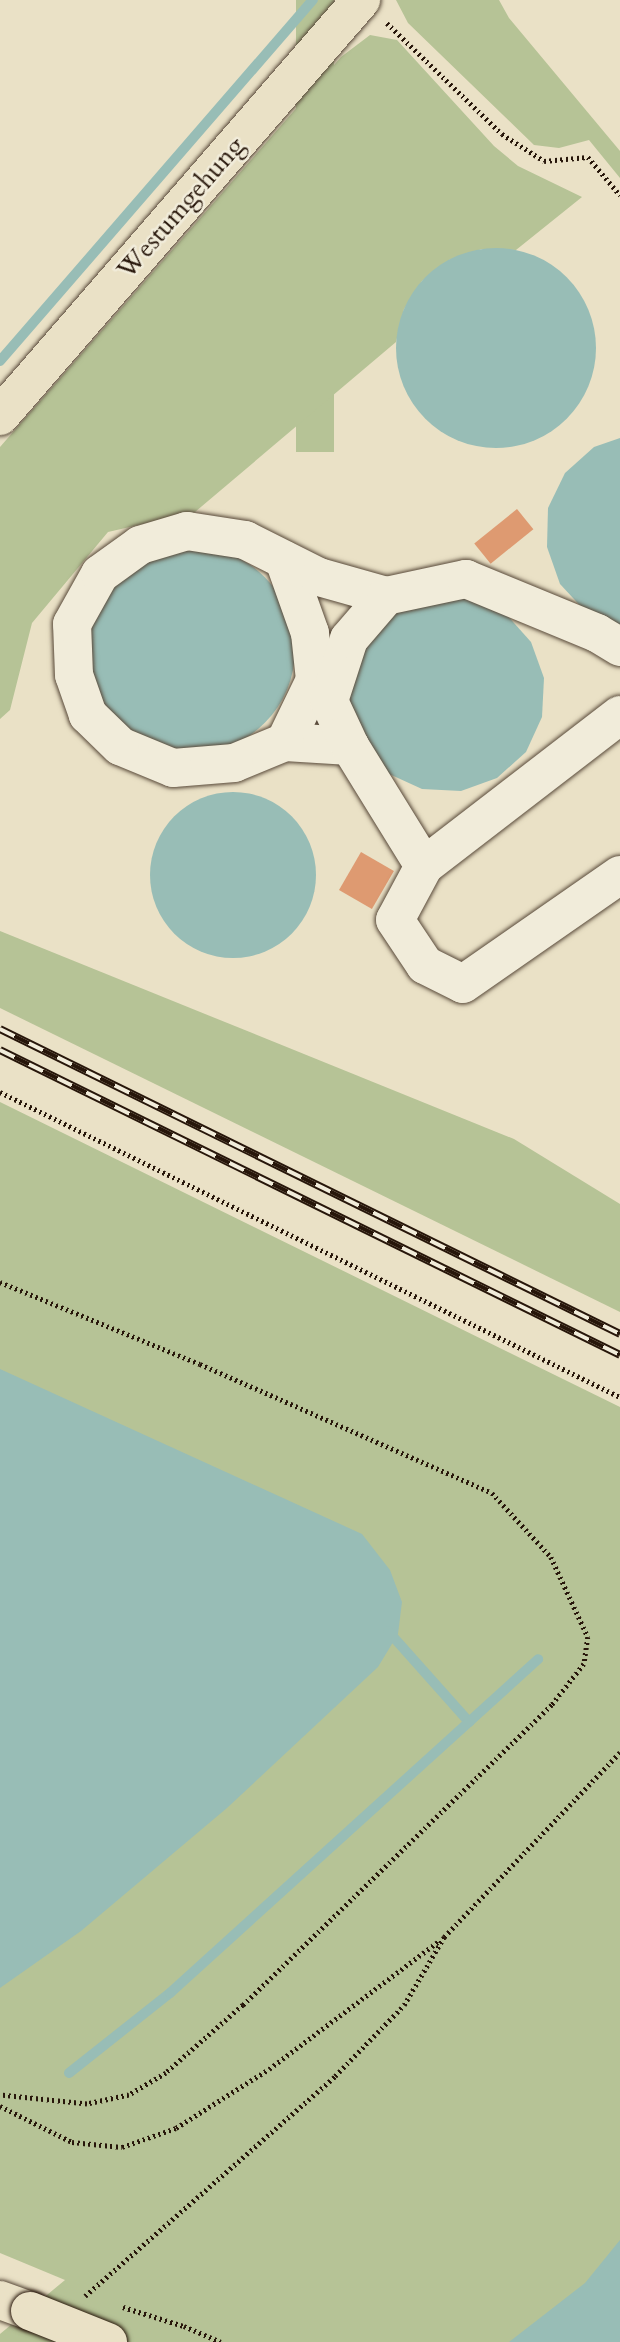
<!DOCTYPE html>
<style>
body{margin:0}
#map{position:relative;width:620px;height:2342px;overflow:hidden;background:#eae1c6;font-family:Cardo,serif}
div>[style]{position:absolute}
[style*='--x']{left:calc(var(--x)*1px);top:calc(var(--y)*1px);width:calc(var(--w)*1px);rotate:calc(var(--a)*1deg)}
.green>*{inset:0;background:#b6c396;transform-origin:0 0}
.water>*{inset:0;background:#98bdb6}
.round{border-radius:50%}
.stream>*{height:10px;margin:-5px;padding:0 5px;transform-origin:5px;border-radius:5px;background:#98bdb6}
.building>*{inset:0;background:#de9a71;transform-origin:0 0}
.path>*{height:4.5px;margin-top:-2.25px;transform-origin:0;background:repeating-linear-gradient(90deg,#27160a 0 2px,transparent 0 5.5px)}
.roads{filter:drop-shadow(0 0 2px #584939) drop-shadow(0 0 2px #584939)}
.minor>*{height:38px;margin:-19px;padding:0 19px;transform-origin:19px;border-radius:19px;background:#f1ecda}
.major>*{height:38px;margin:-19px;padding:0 19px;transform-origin:19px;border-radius:19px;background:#eae1c6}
.rail>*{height:8px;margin-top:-4px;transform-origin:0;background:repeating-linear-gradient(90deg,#f1ecda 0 16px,#27160a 0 32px);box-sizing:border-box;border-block:2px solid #27160a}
.path-bridge>*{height:4.5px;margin-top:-2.25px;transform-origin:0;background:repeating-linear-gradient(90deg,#27160a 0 2px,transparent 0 5.5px)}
.bridges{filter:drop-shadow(0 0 2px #27160a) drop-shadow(0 0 2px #27160a)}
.major-bridge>*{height:38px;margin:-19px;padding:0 19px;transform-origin:19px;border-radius:19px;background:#eae1c6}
span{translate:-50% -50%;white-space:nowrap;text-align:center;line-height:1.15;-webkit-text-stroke:5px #f1ecda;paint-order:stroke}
.street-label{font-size:26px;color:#27160a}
</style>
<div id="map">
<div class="green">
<div style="left:296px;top:0;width:38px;height:452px"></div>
<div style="clip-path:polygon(396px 0,499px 0,509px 18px,620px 151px,620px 178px,589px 140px,559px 148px,534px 145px,408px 23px)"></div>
<div style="clip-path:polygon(370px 35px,397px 40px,494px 146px,518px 166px,582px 197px,516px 250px,482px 249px,449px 260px,422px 281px,404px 309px,396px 342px,195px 512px,108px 532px,32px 623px,10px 710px,0 719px,0 447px,341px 57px)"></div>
<div style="clip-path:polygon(0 931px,514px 1139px,620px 1204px,620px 1312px,0 1008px)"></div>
<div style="clip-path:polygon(0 1102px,620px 1407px,620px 2342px,0 2342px,0 2334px,65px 2280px,0 2253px)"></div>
</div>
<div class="water">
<div class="round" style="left:396px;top:248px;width:200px;height:200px"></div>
<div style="clip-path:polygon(620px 438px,620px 628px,586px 612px,560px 584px,547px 547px,548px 508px,565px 473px,594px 447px)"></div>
<div class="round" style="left:89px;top:547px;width:206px;height:206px"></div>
<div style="clip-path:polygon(470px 597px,505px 613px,531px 642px,544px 678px,542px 717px,526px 752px,497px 778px,461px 791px,422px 789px,387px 773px,348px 708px,350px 669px,395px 608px)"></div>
<div class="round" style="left:150px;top:792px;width:166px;height:166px"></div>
<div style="clip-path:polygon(0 1369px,362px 1534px,390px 1570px,402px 1602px,398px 1634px,378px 1667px,227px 1808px,81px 1931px,0 1988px)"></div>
<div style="clip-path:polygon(620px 2240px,620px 2342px,509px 2342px,585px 2283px)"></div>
</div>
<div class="stream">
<div style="--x:0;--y:361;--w:478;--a:-49.1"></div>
<div style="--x:388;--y:1631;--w:122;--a:48.3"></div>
<div style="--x:69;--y:2073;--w:129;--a:-38.4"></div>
<div style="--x:170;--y:1993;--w:497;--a:-42.2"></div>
</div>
<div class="building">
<div style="left:517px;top:509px;width:26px;height:55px;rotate:51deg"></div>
<div style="left:361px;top:852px;width:38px;height:44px;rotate:30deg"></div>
</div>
<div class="path">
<div style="--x:387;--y:23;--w:160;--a:44"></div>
<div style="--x:502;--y:134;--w:50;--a:32.7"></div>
<div style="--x:544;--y:161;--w:44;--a:-5.2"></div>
<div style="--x:588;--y:157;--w:50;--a:49.9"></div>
<div style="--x:0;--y:1092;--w:691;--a:26.19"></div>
<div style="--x:0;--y:1282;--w:216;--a:22.3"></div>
<div style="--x:200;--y:1364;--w:319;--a:23.8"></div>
<div style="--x:492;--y:1493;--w:87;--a:47.3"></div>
<div style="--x:551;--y:1557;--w:88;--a:65.2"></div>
<div style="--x:588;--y:1637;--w:27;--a:98"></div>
<div style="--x:584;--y:1664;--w:52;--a:128"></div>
<div style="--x:552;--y:1705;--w:431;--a:135.8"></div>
<div style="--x:243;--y:2005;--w:103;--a:138.6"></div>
<div style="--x:166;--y:2073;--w:43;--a:149.3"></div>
<div style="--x:129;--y:2095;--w:43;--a:167.9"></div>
<div style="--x:87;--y:2104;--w:87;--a:-174.1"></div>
<div style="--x:0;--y:2106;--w:80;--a:26.6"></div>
<div style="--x:72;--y:2142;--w:50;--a:5.7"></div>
<div style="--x:122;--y:2147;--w:57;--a:-19.4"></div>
<div style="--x:176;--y:2128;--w:110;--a:-32.4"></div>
<div style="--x:269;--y:2069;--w:214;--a:-37"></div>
<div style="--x:85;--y:2296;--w:333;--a:-41.3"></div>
<div style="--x:335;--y:2076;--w:99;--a:-45.8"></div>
<div style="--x:404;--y:2005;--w:79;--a:-59.5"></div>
<div style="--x:444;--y:1937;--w:255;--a:-46.4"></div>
</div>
<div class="roads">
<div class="minor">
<div style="--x:284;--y:560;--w:77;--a:70.4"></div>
<div style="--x:310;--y:633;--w:47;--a:83.9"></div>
<div style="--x:315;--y:680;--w:69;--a:115.8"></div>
<div style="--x:620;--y:715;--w:247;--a:142.4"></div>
<div style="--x:424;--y:866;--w:61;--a:118.2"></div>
<div style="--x:395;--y:920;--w:54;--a:56.3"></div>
<div style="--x:425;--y:965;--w:42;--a:26.6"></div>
<div style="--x:463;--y:984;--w:191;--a:-34.8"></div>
<div style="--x:350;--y:746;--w:65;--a:-176.5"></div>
<div style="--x:285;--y:742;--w:55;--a:157.6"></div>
<div style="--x:234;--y:763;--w:61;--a:175.3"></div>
<div style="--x:173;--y:768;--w:57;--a:-157.5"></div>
<div style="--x:120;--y:746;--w:45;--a:-135.9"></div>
<div style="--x:88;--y:715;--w:42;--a:-109.3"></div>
<div style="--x:74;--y:675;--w:51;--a:-92.2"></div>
<div style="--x:72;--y:624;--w:57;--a:-60.8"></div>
<div style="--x:100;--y:574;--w:49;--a:-35.9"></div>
<div style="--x:140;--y:545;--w:49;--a:-16.6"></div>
<div style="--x:187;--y:531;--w:59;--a:8.8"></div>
<div style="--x:245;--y:540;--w:83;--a:26.6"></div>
<div style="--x:319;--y:577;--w:70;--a:15.8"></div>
<div style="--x:424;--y:866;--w:141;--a:-121.7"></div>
<div style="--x:350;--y:746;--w:50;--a:-115"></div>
<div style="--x:329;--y:701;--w:65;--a:-72.1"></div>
<div style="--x:349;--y:639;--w:57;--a:-49.3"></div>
<div style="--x:386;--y:596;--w:82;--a:-12"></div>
<div style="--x:466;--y:579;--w:142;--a:22.4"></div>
<div style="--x:597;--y:633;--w:27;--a:31"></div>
</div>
<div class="major">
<div style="--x:0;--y:416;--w:551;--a:-49.05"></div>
<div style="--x:0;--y:2300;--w:32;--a:20"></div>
</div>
</div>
<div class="rail">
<div style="--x:0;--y:1029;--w:691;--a:26.19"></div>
<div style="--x:0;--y:1050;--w:691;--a:26.19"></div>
</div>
<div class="path-bridge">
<div style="--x:123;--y:2307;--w:64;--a:17.3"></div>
<div style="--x:184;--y:2326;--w:40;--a:23.4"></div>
</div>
<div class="bridges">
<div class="major-bridge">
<div style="--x:30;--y:2311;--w:84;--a:21.7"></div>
</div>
</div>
<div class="street-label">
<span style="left:181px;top:208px;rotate:-49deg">Westumgehung</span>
</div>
</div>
